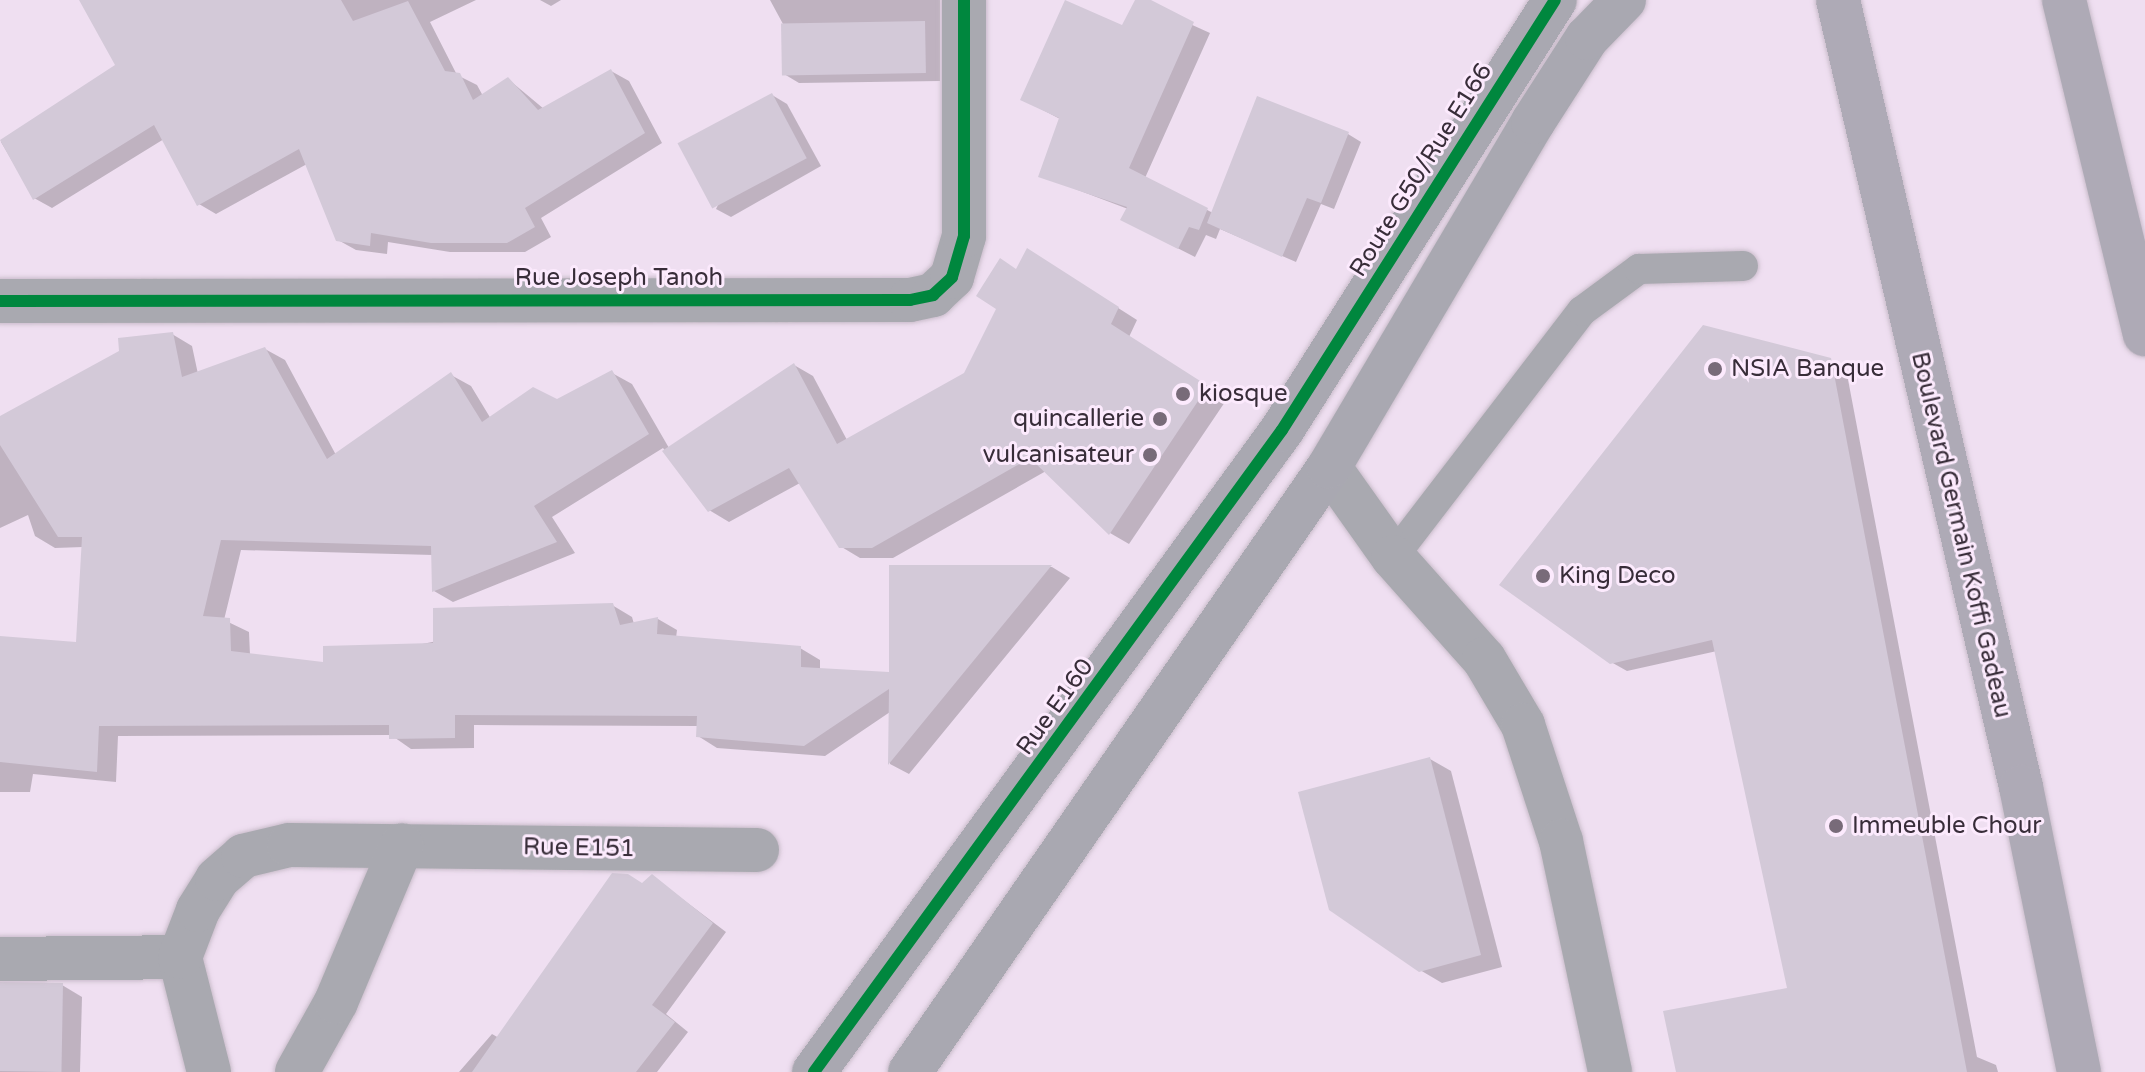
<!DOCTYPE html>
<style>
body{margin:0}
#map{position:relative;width:2145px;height:1072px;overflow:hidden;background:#efdff1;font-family:"Varela Round",sans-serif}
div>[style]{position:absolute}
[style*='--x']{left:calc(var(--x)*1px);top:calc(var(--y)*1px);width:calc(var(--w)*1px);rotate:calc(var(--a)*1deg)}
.shadow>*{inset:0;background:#0003}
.building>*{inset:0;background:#d3c9d8;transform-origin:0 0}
.roads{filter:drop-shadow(0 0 2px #cabdcb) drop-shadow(0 0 2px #cabdcb)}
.lane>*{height:30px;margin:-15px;padding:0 15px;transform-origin:15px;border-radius:15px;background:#a9a9b0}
.street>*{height:44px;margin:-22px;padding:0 22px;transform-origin:22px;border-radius:22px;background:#a9a9b0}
.secondary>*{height:44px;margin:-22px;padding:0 22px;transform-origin:22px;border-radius:22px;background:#a9a8b1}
.primary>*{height:44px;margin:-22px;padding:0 22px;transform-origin:22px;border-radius:22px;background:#aeaab6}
.cycleway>*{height:12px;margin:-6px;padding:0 6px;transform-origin:6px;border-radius:6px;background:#00873e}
.dots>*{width:22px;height:22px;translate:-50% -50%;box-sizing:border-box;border:4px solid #fceafd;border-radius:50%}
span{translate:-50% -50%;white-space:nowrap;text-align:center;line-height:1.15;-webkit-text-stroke:6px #fceafd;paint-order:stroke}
.street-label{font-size:24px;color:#382d39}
.poi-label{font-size:24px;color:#382d39}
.left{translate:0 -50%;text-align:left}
.right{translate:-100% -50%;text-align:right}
</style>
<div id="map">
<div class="shadow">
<div style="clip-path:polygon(80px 0,476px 0,430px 22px,457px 75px,477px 85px,483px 96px,508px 79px,544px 109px,611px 71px,629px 81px,662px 143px,541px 218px,551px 237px,525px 252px,450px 252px,388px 242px,387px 254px,356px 250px,338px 240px,307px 164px,216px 214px,199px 204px,164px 139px,52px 208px,34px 198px,1px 142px,118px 66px)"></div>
<div style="clip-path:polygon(540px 0,561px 0,551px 6px)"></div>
<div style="clip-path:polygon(770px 0,940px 0,940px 81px,799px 83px,784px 74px,783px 24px)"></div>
<div style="clip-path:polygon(1137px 0,1210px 33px,1145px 178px,1213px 213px,1348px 134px,1361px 142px,1334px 209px,1321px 204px,1296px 262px,1220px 229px,1216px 239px,1206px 235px,1195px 257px,1140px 229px,1128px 209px,1041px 176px,1060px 119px,1022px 99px,1122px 28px)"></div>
<div style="clip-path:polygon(772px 95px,787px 104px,821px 166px,731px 217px,716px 209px)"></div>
<div style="clip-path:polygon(1046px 262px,1137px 320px,1129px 337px,1227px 399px,1129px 544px,1110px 533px,1046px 471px,893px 558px,860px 558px,840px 546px,800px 483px,729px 522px,709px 510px,663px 448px,552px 517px,575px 553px,453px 602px,434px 591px,433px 555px,241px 550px,224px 620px,249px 632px,250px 655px,325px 664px,612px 605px,632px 617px,634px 624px,658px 619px,677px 630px,676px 638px,800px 648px,820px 660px,820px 670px,891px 674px,891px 567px,1052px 567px,1070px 578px,909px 774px,890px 764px,890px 712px,825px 756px,717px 748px,698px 736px,698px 726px,474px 725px,474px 748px,411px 749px,391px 735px,118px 736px,116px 782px,33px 774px,30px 792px,0 792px,0 638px,78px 644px,83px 547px,55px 548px,35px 536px,28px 515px,0 528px,0 419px,172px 334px,192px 346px,198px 374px,265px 349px,285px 360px,336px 455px,451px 375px,471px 386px,491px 419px,557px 401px,612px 373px,632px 384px,669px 448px,794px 365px,813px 376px,847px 440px,966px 374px,1018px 270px)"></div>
<div style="clip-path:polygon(1830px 360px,1846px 369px,1977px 1057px,1996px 1065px,1998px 1072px,1678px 1072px,1790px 989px,1717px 651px,1627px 671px,1611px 662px)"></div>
<div style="clip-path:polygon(1430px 759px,1451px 771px,1502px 967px,1442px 983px,1420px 970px)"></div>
<div style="clip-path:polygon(652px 876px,726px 932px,666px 1014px,688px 1032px,657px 1072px,459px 1072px,492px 1034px,499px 1038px)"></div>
<div style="clip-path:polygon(62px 985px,82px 997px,80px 1072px,0 1072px,0 986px)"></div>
</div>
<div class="building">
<div style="clip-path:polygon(79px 0,341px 0,353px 21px,408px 1px,445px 71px,460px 73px,473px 100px,508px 77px,538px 110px,611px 69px,645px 133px,525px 208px,535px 227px,507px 243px,431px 243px,371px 233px,370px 246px,336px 241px,299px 149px,197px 206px,154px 125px,33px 200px,0 140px,115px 65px)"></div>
<div style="clip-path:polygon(1065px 0,1122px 25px,1135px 0,1151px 0,1194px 22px,1129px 168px,1208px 208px,1199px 230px,1189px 227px,1178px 249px,1120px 220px,1127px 207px,1038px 177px,1059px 118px,1020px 100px)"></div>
<div style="left:925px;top:21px;width:52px;height:144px;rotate:89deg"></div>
<div style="left:772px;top:93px;width:74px;height:107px;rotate:62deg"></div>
<div style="clip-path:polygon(1257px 96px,1349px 132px,1321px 203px,1307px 198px,1282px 257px,1207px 223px)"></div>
<div style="clip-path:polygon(1027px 248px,1119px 307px,1111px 324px,1208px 386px,1109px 535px,1030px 458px,872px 548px,839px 548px,789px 468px,708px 512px,662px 451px,794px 363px,837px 444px,964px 373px,996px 309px,976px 296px,1000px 258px,1016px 269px)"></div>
<div style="clip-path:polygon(1703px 325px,1831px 358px,1967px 1072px,1676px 1072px,1663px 1011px,1787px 988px,1712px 640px,1610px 664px,1499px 585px)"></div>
<div style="clip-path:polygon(173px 332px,182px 377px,265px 347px,327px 459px,451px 372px,482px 422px,533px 387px,557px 399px,612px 370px,649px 434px,534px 506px,557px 542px,432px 592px,431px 546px,221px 540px,203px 616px,230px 618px,231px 651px,323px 662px,323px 646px,433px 643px,433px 608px,613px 603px,620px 625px,658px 617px,657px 634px,801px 646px,801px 667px,889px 672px,889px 565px,1052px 565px,888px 765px,889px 689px,804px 746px,696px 737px,697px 716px,455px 715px,455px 738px,389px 739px,389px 725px,99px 726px,97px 772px,0 762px,0 636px,76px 642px,82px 537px,58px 537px,0 445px,0 416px,119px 351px,118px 338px)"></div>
<div style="clip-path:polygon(1430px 757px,1481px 955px,1419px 972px,1329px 910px,1298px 792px)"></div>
<div style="clip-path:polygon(612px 873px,628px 874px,642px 883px,652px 874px,713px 923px,652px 1005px,675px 1022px,636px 1072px,472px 1072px)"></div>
<div style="left:63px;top:983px;width:89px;height:63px;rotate:91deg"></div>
</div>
<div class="roads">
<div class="lane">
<div style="--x:1393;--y:557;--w:310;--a:-52.5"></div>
<div style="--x:1582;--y:311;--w:71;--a:-36.4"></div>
<div style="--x:1639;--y:269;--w:104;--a:-1.7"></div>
</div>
<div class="street">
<div style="--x:0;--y:301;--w:910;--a:-0.06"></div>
<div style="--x:910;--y:300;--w:24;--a:-12"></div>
<div style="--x:933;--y:295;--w:26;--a:-43"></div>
<div style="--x:952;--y:277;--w:43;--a:-73.7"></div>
<div style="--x:964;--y:236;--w:236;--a:-90"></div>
<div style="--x:1329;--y:467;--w:110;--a:54.6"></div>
<div style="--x:1393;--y:557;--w:137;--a:48.3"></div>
<div style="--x:1484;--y:659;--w:77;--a:59.4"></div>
<div style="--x:1523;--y:725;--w:122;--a:71.9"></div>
<div style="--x:1561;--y:841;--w:236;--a:78"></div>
<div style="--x:0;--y:959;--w:180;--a:-0.6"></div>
<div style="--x:209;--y:1072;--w:119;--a:-104.2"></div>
<div style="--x:180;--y:957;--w:50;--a:-69"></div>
<div style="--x:198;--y:910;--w:36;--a:-58"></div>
<div style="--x:217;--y:879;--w:35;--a:-41"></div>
<div style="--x:243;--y:856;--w:47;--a:-13.4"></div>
<div style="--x:289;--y:845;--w:468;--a:0.6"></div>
<div style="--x:297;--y:1072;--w:80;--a:-60.9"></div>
<div style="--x:336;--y:1002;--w:170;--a:-67.2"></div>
</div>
<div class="secondary">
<div style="--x:814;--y:1072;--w:794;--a:-53.91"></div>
<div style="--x:1282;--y:430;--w:509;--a:-57.59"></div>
<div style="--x:910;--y:1072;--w:736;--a:-55.29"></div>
<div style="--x:1329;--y:467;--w:401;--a:-59.4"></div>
<div style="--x:1533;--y:122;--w:100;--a:-57.3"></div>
<div style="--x:1587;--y:38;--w:53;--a:-45.8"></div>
</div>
<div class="primary">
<div style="--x:1838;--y:0;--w:808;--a:76.91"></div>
<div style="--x:2021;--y:787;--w:291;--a:78.5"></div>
<div style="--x:2064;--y:0;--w:344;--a:76.4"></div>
</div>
</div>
<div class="cycleway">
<div style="--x:0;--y:301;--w:910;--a:-0.06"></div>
<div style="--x:910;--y:300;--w:24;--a:-12"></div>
<div style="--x:933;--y:295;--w:26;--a:-43"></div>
<div style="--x:952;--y:277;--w:43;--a:-73.7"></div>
<div style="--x:964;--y:236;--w:236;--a:-90"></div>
<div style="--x:814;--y:1072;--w:794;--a:-53.91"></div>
<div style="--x:1282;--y:430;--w:509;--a:-57.59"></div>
</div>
<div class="dots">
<div style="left:1715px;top:369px;background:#786b79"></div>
<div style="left:1183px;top:394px;background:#786b79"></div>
<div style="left:1160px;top:419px;background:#786b79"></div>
<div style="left:1150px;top:455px;background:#786b79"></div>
<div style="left:1543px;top:576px;background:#786b79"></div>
<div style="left:1836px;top:826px;background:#786b79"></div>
</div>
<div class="street-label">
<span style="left:1421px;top:170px;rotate:-58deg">Route G50/Rue E166</span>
<span style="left:619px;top:278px">Rue Joseph Tanoh</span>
<span style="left:1961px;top:535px;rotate:77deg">Boulevard Germain Koffi Gadeau</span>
<span style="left:1055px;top:707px;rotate:-54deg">Rue E160</span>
<span style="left:579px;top:848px;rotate:1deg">Rue E151</span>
</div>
<div class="poi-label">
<span class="left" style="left:1731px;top:369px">NSIA Banque</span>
<span class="left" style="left:1199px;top:394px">kiosque</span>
<span class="right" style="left:1144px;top:419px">quincallerie</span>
<span class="right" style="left:1134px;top:455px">vulcanisateur</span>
<span class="left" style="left:1559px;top:576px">King Deco</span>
<span class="left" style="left:1852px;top:826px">Immeuble Chour</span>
</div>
</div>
